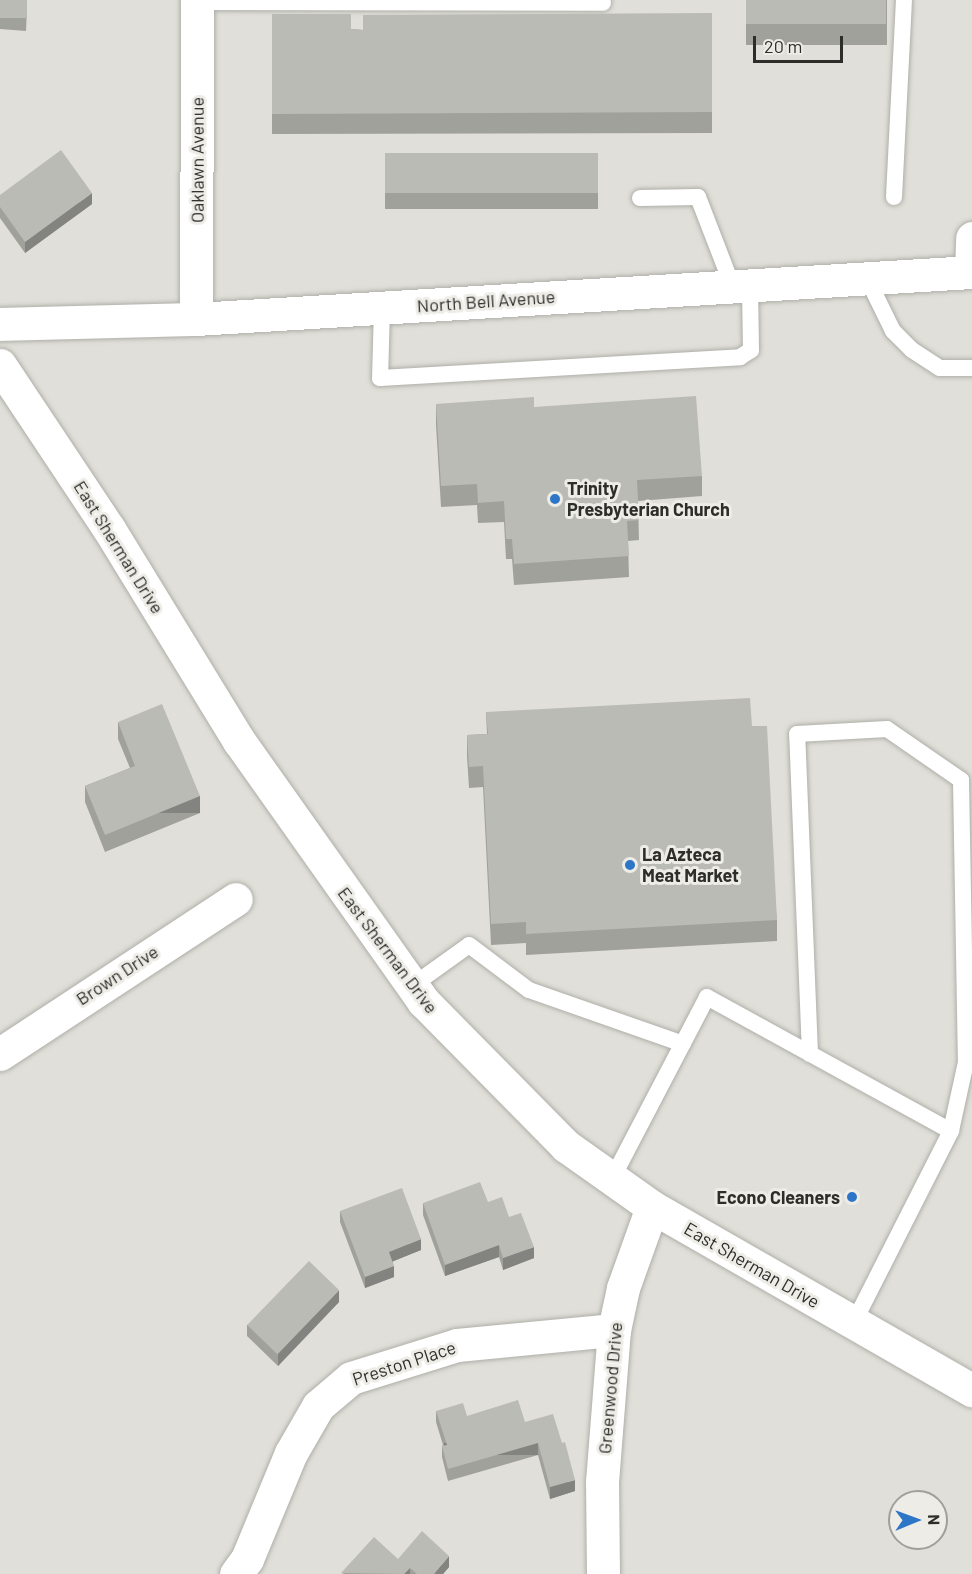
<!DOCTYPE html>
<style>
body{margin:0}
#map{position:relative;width:972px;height:1574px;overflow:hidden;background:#e0dfd9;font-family:Barlow,sans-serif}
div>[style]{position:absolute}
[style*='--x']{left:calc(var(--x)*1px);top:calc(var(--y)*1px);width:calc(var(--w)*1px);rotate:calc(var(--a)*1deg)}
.roads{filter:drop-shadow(0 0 2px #afafa9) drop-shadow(0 0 2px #afafa9)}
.service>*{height:16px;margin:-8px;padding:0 8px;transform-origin:8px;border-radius:8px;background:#fff}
.minor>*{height:33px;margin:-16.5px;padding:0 16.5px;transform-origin:16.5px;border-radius:16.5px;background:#fff}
.tertiary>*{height:33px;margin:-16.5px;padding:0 16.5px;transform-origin:16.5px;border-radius:16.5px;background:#fff}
.secondary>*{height:33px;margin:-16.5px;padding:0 16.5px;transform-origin:16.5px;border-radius:16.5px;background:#fff}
.wall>*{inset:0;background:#a1a19c;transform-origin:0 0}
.shaded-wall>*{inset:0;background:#83837f;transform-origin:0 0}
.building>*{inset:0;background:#bbbbb5;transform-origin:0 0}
.dots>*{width:16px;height:16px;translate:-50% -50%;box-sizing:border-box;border:3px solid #edece6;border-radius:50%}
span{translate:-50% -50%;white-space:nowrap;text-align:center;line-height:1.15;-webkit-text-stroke:6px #edece6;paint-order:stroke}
.street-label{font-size:18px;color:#2d2d2a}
.poi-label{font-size:18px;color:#2d2d2a;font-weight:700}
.left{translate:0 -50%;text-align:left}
.right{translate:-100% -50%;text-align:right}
.north{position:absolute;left:888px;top:1490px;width:60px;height:60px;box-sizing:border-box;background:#edece6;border:2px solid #a0a09b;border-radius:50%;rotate:89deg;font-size:16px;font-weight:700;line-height:24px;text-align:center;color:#2d2d2a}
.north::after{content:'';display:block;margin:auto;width:21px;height:27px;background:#2d75c6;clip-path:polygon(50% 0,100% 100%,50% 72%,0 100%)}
.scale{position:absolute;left:753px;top:36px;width:90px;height:27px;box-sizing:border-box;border:3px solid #2d2d2a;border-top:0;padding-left:8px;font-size:18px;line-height:21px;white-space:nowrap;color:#2d2d2a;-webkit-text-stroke:4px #edece6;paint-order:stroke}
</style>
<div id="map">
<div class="roads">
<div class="service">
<div style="--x:197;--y:2;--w:406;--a:0.1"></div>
<div style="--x:894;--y:197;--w:197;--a:-87.1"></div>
<div style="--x:640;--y:198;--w:58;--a:-1"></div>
<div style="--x:698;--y:197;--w:94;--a:68.9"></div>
<div style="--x:867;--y:278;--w:59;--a:63.9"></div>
<div style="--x:893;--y:331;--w:27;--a:45"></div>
<div style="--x:912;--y:350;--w:33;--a:33"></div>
<div style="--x:940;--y:368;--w:32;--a:0"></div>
<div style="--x:382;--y:308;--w:70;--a:91.6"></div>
<div style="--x:380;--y:378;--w:361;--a:-3.3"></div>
<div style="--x:740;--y:357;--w:13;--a:-32"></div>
<div style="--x:751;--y:350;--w:66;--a:-90.9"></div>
<div style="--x:412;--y:986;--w:70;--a:-35.7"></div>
<div style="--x:469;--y:945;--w:75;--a:36.9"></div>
<div style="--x:529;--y:990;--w:163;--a:19.3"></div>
<div style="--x:810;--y:1054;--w:320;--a:-92.3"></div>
<div style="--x:797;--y:734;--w:90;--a:-3.2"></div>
<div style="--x:887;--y:729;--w:90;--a:34.6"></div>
<div style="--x:961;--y:780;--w:282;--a:89"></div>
<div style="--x:966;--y:1062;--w:71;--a:102.3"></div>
<div style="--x:612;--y:1179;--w:205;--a:-62.4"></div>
<div style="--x:707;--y:997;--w:278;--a:28.8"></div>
<div style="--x:951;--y:1131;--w:214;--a:116.9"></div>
</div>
<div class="minor">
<div style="--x:971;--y:272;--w:34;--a:-88"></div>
<div style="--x:196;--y:319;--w:319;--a:-89.8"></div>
<div style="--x:0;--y:1054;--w:282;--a:-33.3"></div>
<div style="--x:236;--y:1574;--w:19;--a:-54"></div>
<div style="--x:247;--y:1559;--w:115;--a:-67.5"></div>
<div style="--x:291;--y:1453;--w:54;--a:-60.1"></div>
<div style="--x:318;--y:1406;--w:43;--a:-40.3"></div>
<div style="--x:351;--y:1378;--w:111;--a:-17.3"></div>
<div style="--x:457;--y:1345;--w:158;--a:-5.5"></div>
<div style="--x:603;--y:1574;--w:92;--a:-90.6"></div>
<div style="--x:602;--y:1482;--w:152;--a:-85.5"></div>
<div style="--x:614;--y:1330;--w:43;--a:-77.9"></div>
<div style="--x:623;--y:1288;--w:86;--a:-70.3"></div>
</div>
<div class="tertiary">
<div style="--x:0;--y:324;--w:196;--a:-1.5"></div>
<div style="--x:196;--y:319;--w:777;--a:-3.47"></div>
</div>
<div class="secondary">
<div style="--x:0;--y:365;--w:197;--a:56.4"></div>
<div style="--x:109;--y:529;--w:249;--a:58.5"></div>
<div style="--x:239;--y:741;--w:319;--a:54.7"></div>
<div style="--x:423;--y:1001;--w:204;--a:45.4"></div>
<div style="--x:566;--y:1146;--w:105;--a:35.3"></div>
<div style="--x:652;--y:1207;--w:369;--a:29.8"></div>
</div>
</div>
<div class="wall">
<div style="clip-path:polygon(0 0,27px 8px,26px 31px,0 29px)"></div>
<div style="left:746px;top:0;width:141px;height:45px"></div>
<div style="clip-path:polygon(712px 13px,712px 133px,272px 134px,272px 14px,351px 29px,363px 30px)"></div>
<div style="left:598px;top:153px;width:56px;height:213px;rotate:90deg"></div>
<div style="clip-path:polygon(0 195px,92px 204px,25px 253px,0 218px)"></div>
<div style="clip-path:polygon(436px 404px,534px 407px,702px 476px,702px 496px,638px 501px,639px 540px,628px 541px,629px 577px,514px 585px,512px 559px,506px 559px,504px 522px,478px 523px,477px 505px,441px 507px,436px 425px)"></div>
<div style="clip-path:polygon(486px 712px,752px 726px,777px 920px,777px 941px,526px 955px,526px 943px,491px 945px,483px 787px,469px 788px,467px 756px,467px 735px,487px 734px)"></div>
<div style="clip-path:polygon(118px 722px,200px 813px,105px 852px,85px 802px,85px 786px,130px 768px,118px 739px)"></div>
<div style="clip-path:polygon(488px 1202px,509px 1217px,534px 1258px,503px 1270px,499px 1257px,445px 1276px,423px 1215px,423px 1203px)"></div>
<div style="clip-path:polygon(340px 1211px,421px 1250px,393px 1261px,394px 1277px,365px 1288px,340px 1222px)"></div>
<div style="clip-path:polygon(339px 1302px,278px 1366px,247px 1336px,247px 1325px)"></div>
<div style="clip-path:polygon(436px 1411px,467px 1416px,525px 1422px,575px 1491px,550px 1499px,538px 1455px,448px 1481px,442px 1457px,442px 1446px,443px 1445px,436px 1422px)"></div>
<div style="clip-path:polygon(398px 1559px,449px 1567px,443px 1574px,341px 1574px)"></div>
</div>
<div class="shaded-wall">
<div style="clip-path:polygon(92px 193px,92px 204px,25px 253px,25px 242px)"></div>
<div style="left:200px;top:796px;width:17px;height:103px;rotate:90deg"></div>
<div style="clip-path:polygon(421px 1239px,421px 1250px,389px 1263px,389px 1252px)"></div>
<div style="clip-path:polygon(499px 1245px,499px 1257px,445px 1276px,445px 1265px)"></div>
<div style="clip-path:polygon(534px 1247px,534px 1258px,503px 1270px,503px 1258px)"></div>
<div style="clip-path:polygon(394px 1266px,394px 1277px,365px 1288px,365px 1277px)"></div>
<div style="clip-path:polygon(339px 1290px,339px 1302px,278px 1366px,278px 1354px)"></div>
<div style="left:538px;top:1443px;width:12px;height:94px;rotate:90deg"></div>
<div style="clip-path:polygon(575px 1480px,575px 1491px,550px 1499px,550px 1487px)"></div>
<div style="clip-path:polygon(449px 1556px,449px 1567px,443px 1574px,434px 1574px)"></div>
<div style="clip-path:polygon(410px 1568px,410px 1574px,404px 1574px)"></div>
</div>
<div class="building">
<div style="left:0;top:0;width:27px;height:18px"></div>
<div style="left:746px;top:0;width:140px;height:24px"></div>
<div style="clip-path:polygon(712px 13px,712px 112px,272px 114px,272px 14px,351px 14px,351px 29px,363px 30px,363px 15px)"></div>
<div style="clip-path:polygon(61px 150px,92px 193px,25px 242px,0 207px,0 195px)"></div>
<div style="left:598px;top:153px;width:40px;height:213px;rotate:90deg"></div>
<div style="clip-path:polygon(696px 396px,702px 476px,637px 480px,639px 520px,627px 521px,629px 556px,514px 564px,512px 539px,506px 539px,504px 501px,478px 503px,477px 484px,441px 486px,436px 404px,534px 397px,534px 407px)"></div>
<div style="clip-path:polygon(750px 698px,752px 726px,767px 726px,777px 920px,526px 934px,526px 922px,491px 924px,483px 766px,469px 767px,467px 735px,488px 734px,486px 712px)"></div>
<div style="clip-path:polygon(162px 704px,200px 796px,105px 835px,85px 786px,135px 766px,118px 722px)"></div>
<div style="clip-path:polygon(480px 1182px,488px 1202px,502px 1197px,509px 1217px,521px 1213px,534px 1247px,503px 1258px,499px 1245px,445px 1265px,423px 1203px)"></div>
<div style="clip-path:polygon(402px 1188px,421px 1239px,389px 1252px,394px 1266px,365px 1277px,340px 1211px)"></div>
<div style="left:309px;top:1261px;width:42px;height:89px;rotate:44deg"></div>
<div style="clip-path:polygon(518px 1400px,525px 1422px,553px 1414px,562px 1443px,565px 1442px,575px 1480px,550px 1487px,538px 1443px,448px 1469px,442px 1446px,447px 1445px,436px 1411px,463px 1403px,467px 1416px)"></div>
<div style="clip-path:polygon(422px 1531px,449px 1556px,434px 1574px,417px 1574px,410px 1568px,404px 1574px,341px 1573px,374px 1537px,398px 1559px)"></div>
</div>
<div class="dots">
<div style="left:555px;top:499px;background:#2d75c6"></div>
<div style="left:630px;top:865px;background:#2d75c6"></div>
<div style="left:852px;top:1197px;background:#2d75c6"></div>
</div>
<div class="street-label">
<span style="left:197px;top:160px;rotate:-90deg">Oaklawn Avenue</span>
<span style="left:486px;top:301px;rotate:-4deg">North Bell Avenue</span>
<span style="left:119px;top:547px;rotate:58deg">East Sherman Drive</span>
<span style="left:388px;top:950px;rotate:53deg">East Sherman Drive</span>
<span style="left:117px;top:975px;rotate:-33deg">Brown Drive</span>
<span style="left:752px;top:1265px;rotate:30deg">East Sherman Drive</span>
<span style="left:404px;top:1363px;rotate:-18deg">Preston Place</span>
<span style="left:610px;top:1388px;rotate:-85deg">Greenwood Drive</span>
</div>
<div class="poi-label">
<span class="left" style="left:567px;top:499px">Trinity<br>Presbyterian Church</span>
<span class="left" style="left:642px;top:865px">La Azteca<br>Meat Market</span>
<span class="right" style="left:840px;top:1197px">Econo Cleaners</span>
</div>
<div class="north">N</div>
<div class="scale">20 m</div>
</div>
